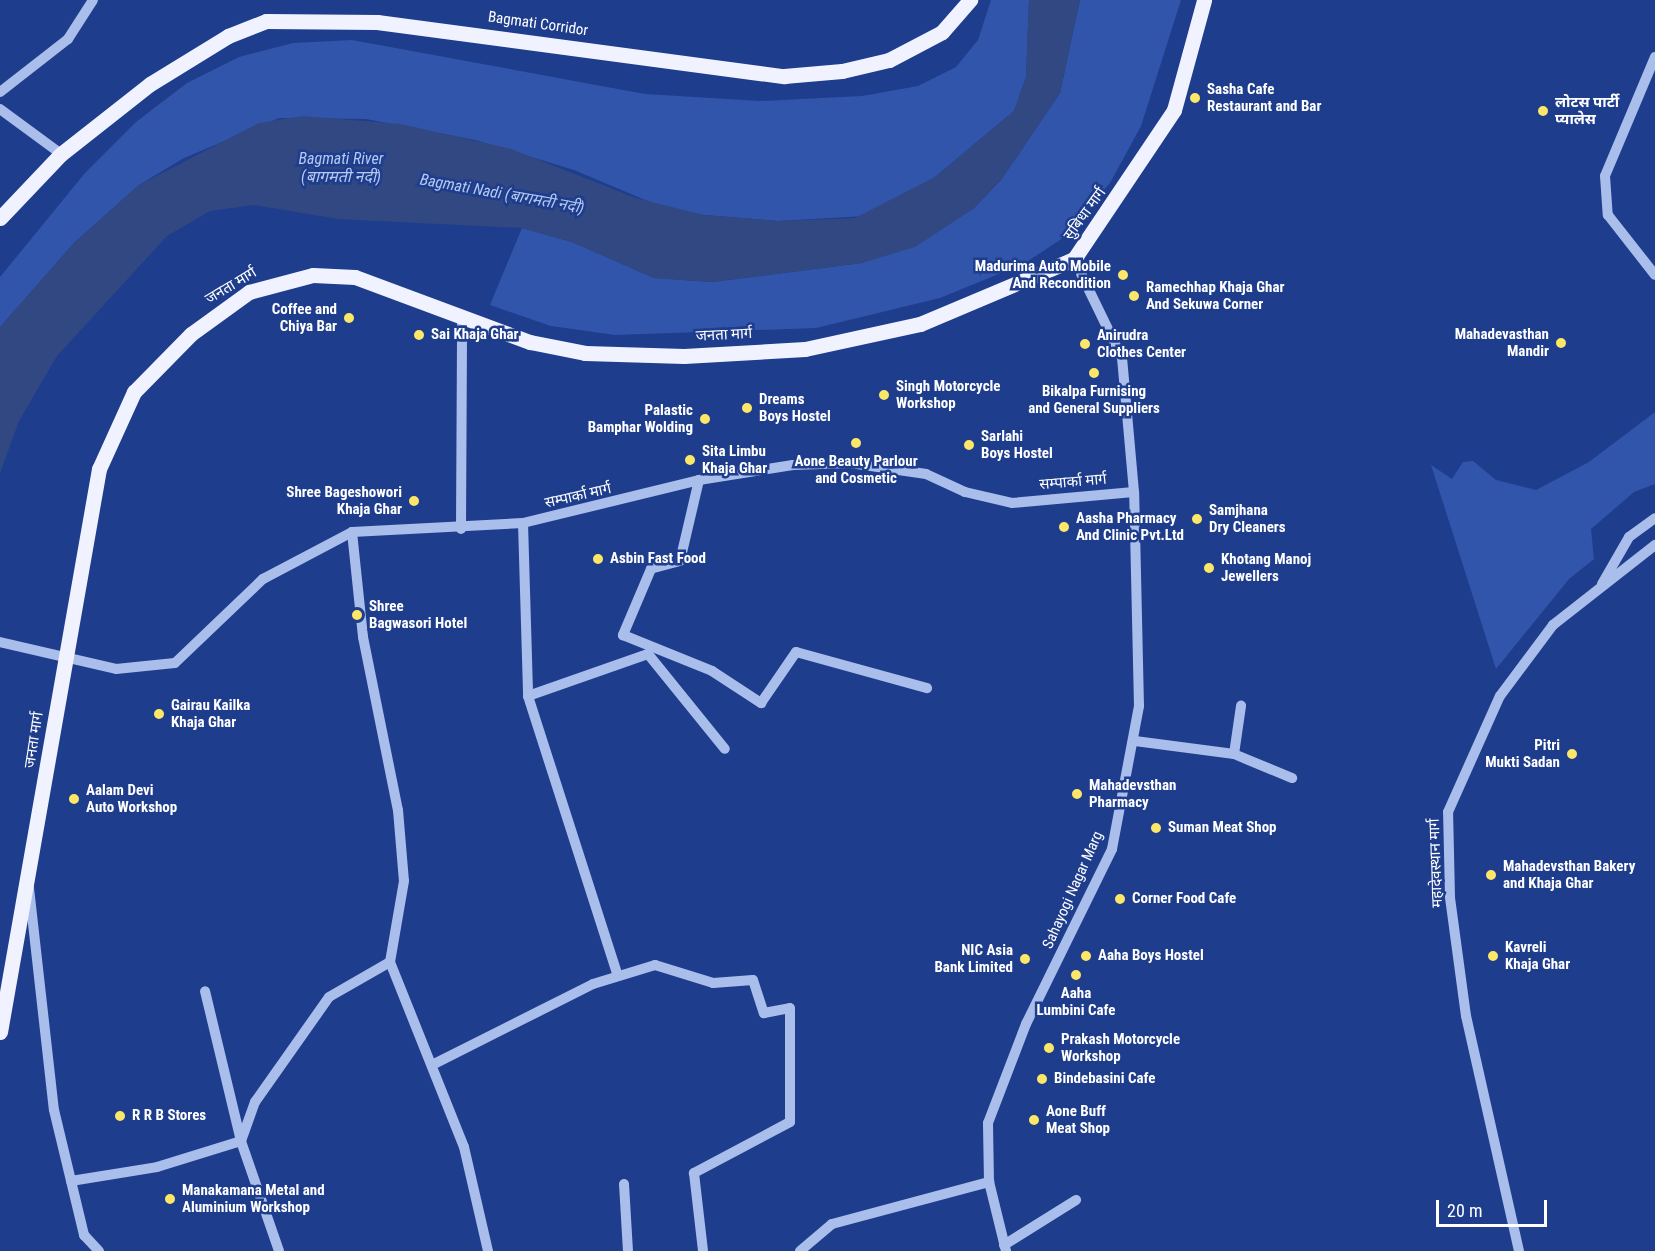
<!DOCTYPE html>
<meta charset="utf-8">
<style>
body{margin:0}
#map{position:relative;width:1655px;height:1251px;overflow:hidden;background:#1e3d8c;font-family:"Roboto Condensed","Noto Sans Devanagari",sans-serif}
div>[style]{position:absolute}
[style*='--x']{left:calc(var(--x)*1px);top:calc(var(--y)*1px);width:calc(var(--w)*1px);rotate:calc(var(--a)*1deg)}
.green>*{inset:0;background:#3155aa}
.water>*{inset:0;background:#314883}
.minor>*{height:10px;margin:-5px;padding:0 5px;transform-origin:5px;border-radius:5px;background:#aabeec}
.major>*{height:15px;margin:-7.5px;padding:0 7.5px;transform-origin:7.5px;border-radius:7.5px;background:#f0f3ff}
.dots>*{width:16px;height:16px;translate:-50% -50%;box-sizing:border-box;border:3px solid #1e3d8c;border-radius:50%}
span{translate:-50% -50%;white-space:nowrap;text-align:center;line-height:1.15;-webkit-text-stroke:5px #1e3d8c;paint-order:stroke}
.street-label{font-size:15px;color:#fff}
.poi-label{font-size:15px;color:#fff;font-weight:700}
.left{translate:0 -50%;text-align:left}
.right{translate:-100% -50%;text-align:right}
.water-label{font-size:16px;color:#b6c9f3;font-style:italic}
.scale{position:absolute;left:1436px;top:1200px;width:111px;height:27px;box-sizing:border-box;border:3px solid #fff;border-top:0;padding-left:8px;font-size:18px;line-height:21px;white-space:nowrap;color:#fff;-webkit-text-stroke:4px #1e3d8c;paint-order:stroke}
</style>
<div id="map">
<div class="green">
<div style="clip-path:polygon(991px 0,1029px 0,1026px 77px,1014px 111px,935px 177px,866px 216px,778px 221px,704px 215px,657px 205px,574px 170px,475px 140px,366px 119px,279px 118px,184px 158px,139px 185px,74px 243px,0 327px,0 277px,85px 173px,136px 122px,187px 83px,239px 57px,293px 43px,352px 40px,645px 94px,760px 101px,862px 96px,918px 86px,956px 67px,978px 40px)"></div>
<div style="clip-path:polygon(1080px 0,1181px 0,1141px 126px,1110px 183px,1060px 240px,1025px 263px,940px 298px,816px 328px,615px 335px,551px 326px,490px 305px,522px 228px,572px 242px,654px 278px,712px 282px,862px 263px,973px 209px,1001px 180px,1060px 93px)"></div>
<div style="clip-path:polygon(1655px 412px,1655px 484px,1634px 492px,1591px 529px,1594px 559px,1569px 579px,1496px 669px,1431px 465px,1452px 479px,1463px 462px,1473px 461px,1496px 480px,1536px 490px,1589px 462px)"></div>
</div>
<div class="water">
<div style="clip-path:polygon(1029px 0,1080px 0,1060px 93px,1001px 180px,973px 209px,915px 247px,862px 263px,712px 282px,654px 278px,572px 242px,522px 228px,338px 219px,254px 205px,210px 211px,167px 236px,57px 356px,19px 421px,0 473px,0 327px,74px 243px,139px 185px,259px 123px,303px 116px,401px 124px,511px 149px,636px 198px,704px 215px,778px 221px,855px 218px,935px 177px,1014px 111px,1026px 77px)"></div>
</div>
<div class="minor">
<div style="--x:1655;--y:57;--w:129;--a:112.8"></div>
<div style="--x:1605;--y:176;--w:39;--a:86"></div>
<div style="--x:1608;--y:215;--w:76;--a:51.9"></div>
<div style="--x:0;--y:92;--w:86;--a:-37.9"></div>
<div style="--x:68;--y:39;--w:46;--a:-57.3"></div>
<div style="--x:0;--y:109;--w:76;--a:36.4"></div>
<div style="--x:699;--y:480;--w:83;--a:103.2"></div>
<div style="--x:680;--y:561;--w:30;--a:165"></div>
<div style="--x:651;--y:569;--w:72;--a:113"></div>
<div style="--x:623;--y:635;--w:96;--a:22"></div>
<div style="--x:712;--y:671;--w:59;--a:33.1"></div>
<div style="--x:761;--y:703;--w:62;--a:-55.5"></div>
<div style="--x:796;--y:652;--w:136;--a:15.4"></div>
<div style="--x:523;--y:523;--w:173;--a:88.3"></div>
<div style="--x:528;--y:696;--w:127;--a:-19.3"></div>
<div style="--x:648;--y:654;--w:122;--a:51"></div>
<div style="--x:461;--y:529;--w:214;--a:-89.7"></div>
<div style="--x:352;--y:532;--w:106;--a:84"></div>
<div style="--x:363;--y:637;--w:177;--a:78.6"></div>
<div style="--x:398;--y:810;--w:71;--a:85.2"></div>
<div style="--x:404;--y:881;--w:82;--a:99.8"></div>
<div style="--x:390;--y:962;--w:199;--a:68.2"></div>
<div style="--x:464;--y:1147;--w:107;--a:77"></div>
<div style="--x:1602;--y:584;--w:54;--a:-60.1"></div>
<div style="--x:1629;--y:537;--w:32;--a:-36"></div>
<div style="--x:0;--y:642;--w:119;--a:13.1"></div>
<div style="--x:116;--y:669;--w:59;--a:-5.8"></div>
<div style="--x:175;--y:663;--w:122;--a:-43.7"></div>
<div style="--x:263;--y:579;--w:101;--a:-27.8"></div>
<div style="--x:352;--y:532;--w:171;--a:-3"></div>
<div style="--x:523;--y:523;--w:181;--a:-13.7"></div>
<div style="--x:699;--y:480;--w:95;--a:-9.1"></div>
<div style="--x:793;--y:465;--w:57;--a:-2"></div>
<div style="--x:850;--y:463;--w:77;--a:8.2"></div>
<div style="--x:926;--y:474;--w:43;--a:24.8"></div>
<div style="--x:965;--y:492;--w:48;--a:13.2"></div>
<div style="--x:1012;--y:503;--w:122;--a:-5.2"></div>
<div style="--x:528;--y:696;--w:294;--a:72.2"></div>
<div style="--x:1135;--y:741;--w:100;--a:7.5"></div>
<div style="--x:1234;--y:754;--w:49;--a:-81.7"></div>
<div style="--x:1234;--y:754;--w:63;--a:22.5"></div>
<div style="--x:29;--y:888;--w:223;--a:83.6"></div>
<div style="--x:54;--y:1110;--w:129;--a:76.5"></div>
<div style="--x:84;--y:1235;--w:22;--a:47"></div>
<div style="--x:432;--y:1065;--w:180;--a:-26.7"></div>
<div style="--x:593;--y:984;--w:65;--a:-17"></div>
<div style="--x:655;--y:965;--w:61;--a:17.2"></div>
<div style="--x:713;--y:983;--w:40;--a:-4.3"></div>
<div style="--x:753;--y:980;--w:35;--a:72"></div>
<div style="--x:764;--y:1013;--w:26;--a:-11"></div>
<div style="--x:790;--y:1008;--w:114;--a:90"></div>
<div style="--x:790;--y:1122;--w:109;--a:152"></div>
<div style="--x:694;--y:1173;--w:79;--a:83.4"></div>
<div style="--x:71;--y:1181;--w:87;--a:-9.2"></div>
<div style="--x:157;--y:1167;--w:88;--a:-17.2"></div>
<div style="--x:241;--y:1141;--w:154;--a:-103.5"></div>
<div style="--x:624;--y:1184;--w:67;--a:86.6"></div>
<div style="--x:1004;--y:1245;--w:85;--a:-32"></div>
<div style="--x:279;--y:1251;--w:116;--a:-109.1"></div>
<div style="--x:241;--y:1141;--w:41;--a:-70.3"></div>
<div style="--x:255;--y:1102;--w:128;--a:-54.8"></div>
<div style="--x:329;--y:997;--w:70;--a:-29.8"></div>
<div style="--x:800;--y:1251;--w:42;--a:-40.2"></div>
<div style="--x:832;--y:1224;--w:163;--a:-15"></div>
<div style="--x:1006;--y:1251;--w:71;--a:-103.8"></div>
<div style="--x:989;--y:1182;--w:59;--a:-91"></div>
<div style="--x:988;--y:1123;--w:106;--a:-69"></div>
<div style="--x:1026;--y:1024;--w:195;--a:-63.8"></div>
<div style="--x:1112;--y:849;--w:146;--a:-79.3"></div>
<div style="--x:1139;--y:706;--w:214;--a:-91.3"></div>
<div style="--x:1134;--y:492;--w:135;--a:-95.1"></div>
<div style="--x:1122;--y:358;--w:110;--a:-115.9"></div>
<div style="--x:1519;--y:1251;--w:241;--a:-102.7"></div>
<div style="--x:1466;--y:1016;--w:120;--a:-97.7"></div>
<div style="--x:1450;--y:897;--w:85;--a:-91.3"></div>
<div style="--x:1448;--y:812;--w:127;--a:-65.9"></div>
<div style="--x:1500;--y:696;--w:89;--a:-53.3"></div>
<div style="--x:1553;--y:625;--w:130;--a:-38.1"></div>
</div>
<div class="major">
<div style="--x:0;--y:218;--w:88;--a:-46.4"></div>
<div style="--x:61;--y:154;--w:113;--a:-38.2"></div>
<div style="--x:150;--y:84;--w:92;--a:-31.6"></div>
<div style="--x:228;--y:36;--w:41;--a:-21.5"></div>
<div style="--x:266;--y:21;--w:111;--a:0.5"></div>
<div style="--x:377;--y:22;--w:411;--a:7.6"></div>
<div style="--x:784;--y:76;--w:58;--a:-4.9"></div>
<div style="--x:842;--y:71;--w:48;--a:-13.2"></div>
<div style="--x:889;--y:60;--w:60;--a:-27.8"></div>
<div style="--x:942;--y:32;--w:43;--a:-48.8"></div>
<div style="--x:0;--y:1032;--w:572;--a:-80.03"></div>
<div style="--x:99;--y:469;--w:85;--a:-65.6"></div>
<div style="--x:134;--y:392;--w:81;--a:-45.5"></div>
<div style="--x:191;--y:334;--w:72;--a:-35.9"></div>
<div style="--x:249;--y:292;--w:66;--a:-14.9"></div>
<div style="--x:313;--y:275;--w:42;--a:2.7"></div>
<div style="--x:355;--y:277;--w:187;--a:20.4"></div>
<div style="--x:530;--y:342;--w:56;--a:11.3"></div>
<div style="--x:585;--y:353;--w:99;--a:1.7"></div>
<div style="--x:684;--y:356;--w:121;--a:-3.3"></div>
<div style="--x:805;--y:349;--w:118;--a:-12.3"></div>
<div style="--x:920;--y:324;--w:167;--a:-22.9"></div>
<div style="--x:1074;--y:259;--w:179;--a:-56.1"></div>
<div style="--x:1174;--y:110;--w:114;--a:-74.7"></div>
</div>
<div class="dots">
<div style="left:1195px;top:98px;background:#fce769"></div>
<div style="left:1543px;top:111px;background:#fce769"></div>
<div style="left:1123px;top:275px;background:#fce769"></div>
<div style="left:1134px;top:296px;background:#fce769"></div>
<div style="left:349px;top:318px;background:#fce769"></div>
<div style="left:419px;top:335px;background:#fce769"></div>
<div style="left:1561px;top:343px;background:#fce769"></div>
<div style="left:1085px;top:344px;background:#fce769"></div>
<div style="left:1094px;top:373px;background:#fce769"></div>
<div style="left:884px;top:395px;background:#fce769"></div>
<div style="left:747px;top:408px;background:#fce769"></div>
<div style="left:705px;top:419px;background:#fce769"></div>
<div style="left:856px;top:443px;background:#fce769"></div>
<div style="left:969px;top:445px;background:#fce769"></div>
<div style="left:690px;top:460px;background:#fce769"></div>
<div style="left:414px;top:501px;background:#fce769"></div>
<div style="left:1197px;top:519px;background:#fce769"></div>
<div style="left:1064px;top:527px;background:#fce769"></div>
<div style="left:598px;top:559px;background:#fce769"></div>
<div style="left:1209px;top:568px;background:#fce769"></div>
<div style="left:357px;top:615px;background:#fce769"></div>
<div style="left:159px;top:714px;background:#fce769"></div>
<div style="left:1572px;top:754px;background:#fce769"></div>
<div style="left:1077px;top:794px;background:#fce769"></div>
<div style="left:74px;top:799px;background:#fce769"></div>
<div style="left:1156px;top:828px;background:#fce769"></div>
<div style="left:1491px;top:875px;background:#fce769"></div>
<div style="left:1120px;top:899px;background:#fce769"></div>
<div style="left:1086px;top:956px;background:#fce769"></div>
<div style="left:1493px;top:956px;background:#fce769"></div>
<div style="left:1025px;top:959px;background:#fce769"></div>
<div style="left:1076px;top:975px;background:#fce769"></div>
<div style="left:1049px;top:1048px;background:#fce769"></div>
<div style="left:1042px;top:1079px;background:#fce769"></div>
<div style="left:120px;top:1116px;background:#fce769"></div>
<div style="left:1034px;top:1120px;background:#fce769"></div>
<div style="left:170px;top:1199px;background:#fce769"></div>
</div>
<div class="street-label">
<span style="left:538px;top:24px;rotate:8deg">Bagmati Corridor</span>
<span style="left:1085px;top:214px;rotate:-54deg">सुबिधा मार्ग</span>
<span style="left:231px;top:286px;rotate:-31deg">जनता मार्ग</span>
<span style="left:724px;top:335px;rotate:-3deg">जनता मार्ग</span>
<span style="left:1073px;top:482px;rotate:-5deg">सम्पार्का मार्ग</span>
<span style="left:578px;top:496px;rotate:-13deg">सम्पार्का मार्ग</span>
<span style="left:34px;top:740px;rotate:-81deg">जनता मार्ग</span>
<span style="left:1436px;top:863px;rotate:-92deg">महादेवस्थान मार्ग</span>
<span style="left:1073px;top:890px;rotate:-66deg">Sahayogi Nagar Marg</span>
</div>
<div class="poi-label">
<span class="left" style="left:1207px;top:98px">Sasha Cafe<br>Restaurant and Bar</span>
<span class="left" style="left:1555px;top:111px">लोटस पार्टी<br>प्यालेस</span>
<span class="right" style="left:1111px;top:275px">Madurima Auto Mobile<br>And Recondition</span>
<span class="left" style="left:1146px;top:296px">Ramechhap Khaja Ghar<br>And Sekuwa Corner</span>
<span class="right" style="left:337px;top:318px">Coffee and<br>Chiya Bar</span>
<span class="right" style="left:1549px;top:343px">Mahadevasthan<br>Mandir</span>
<span class="left" style="left:431px;top:335px">Sai Khaja Ghar</span>
<span class="left" style="left:1097px;top:344px">Anirudra<br>Clothes Center</span>
<span class="left" style="left:896px;top:395px">Singh Motorcycle<br>Workshop</span>
<span style="left:1094px;top:400px">Bikalpa Furnising<br>and General Suppliers</span>
<span class="left" style="left:759px;top:408px">Dreams<br>Boys Hostel</span>
<span class="right" style="left:693px;top:419px">Palastic<br>Bamphar Wolding</span>
<span class="left" style="left:981px;top:445px">Sarlahi<br>Boys Hostel</span>
<span class="left" style="left:702px;top:460px">Sita Limbu<br>Khaja Ghar</span>
<span style="left:856px;top:470px">Aone Beauty Parlour<br>and Cosmetic</span>
<span class="right" style="left:402px;top:501px">Shree Bageshowori<br>Khaja Ghar</span>
<span class="left" style="left:1209px;top:519px">Samjhana<br>Dry Cleaners</span>
<span class="left" style="left:1076px;top:527px">Aasha Pharmacy<br>And Clinic Pvt.Ltd</span>
<span class="left" style="left:610px;top:559px">Asbin Fast Food</span>
<span class="left" style="left:1221px;top:568px">Khotang Manoj<br>Jewellers</span>
<span class="left" style="left:369px;top:615px">Shree<br>Bagwasori Hotel</span>
<span class="left" style="left:171px;top:714px">Gairau Kailka<br>Khaja Ghar</span>
<span class="right" style="left:1560px;top:754px">Pitri<br>Mukti Sadan</span>
<span class="left" style="left:1089px;top:794px">Mahadevsthan<br>Pharmacy</span>
<span class="left" style="left:86px;top:799px">Aalam Devi<br>Auto Workshop</span>
<span class="left" style="left:1168px;top:828px">Suman Meat Shop</span>
<span class="left" style="left:1503px;top:875px">Mahadevsthan Bakery<br>and Khaja Ghar</span>
<span class="left" style="left:1132px;top:899px">Corner Food Cafe</span>
<span class="left" style="left:1505px;top:956px">Kavreli<br>Khaja Ghar</span>
<span class="right" style="left:1013px;top:959px">NIC Asia<br>Bank Limited</span>
<span class="left" style="left:1098px;top:956px">Aaha Boys Hostel</span>
<span style="left:1076px;top:1002px">Aaha<br>Lumbini Cafe</span>
<span class="left" style="left:1061px;top:1048px">Prakash Motorcycle<br>Workshop</span>
<span class="left" style="left:1054px;top:1079px">Bindebasini Cafe</span>
<span class="left" style="left:1046px;top:1120px">Aone Buff<br>Meat Shop</span>
<span class="left" style="left:132px;top:1116px">R R B Stores</span>
<span class="left" style="left:182px;top:1199px">Manakamana Metal and<br>Aluminium Workshop</span>
</div>
<div class="water-label">
<span style="left:341px;top:168px">Bagmati River<br>(बागमती नदी)</span>
<span style="left:502px;top:194px;rotate:10deg">Bagmati Nadi (बागमती नदी)</span>
</div>
<div class="scale">20 m</div>
</div>
